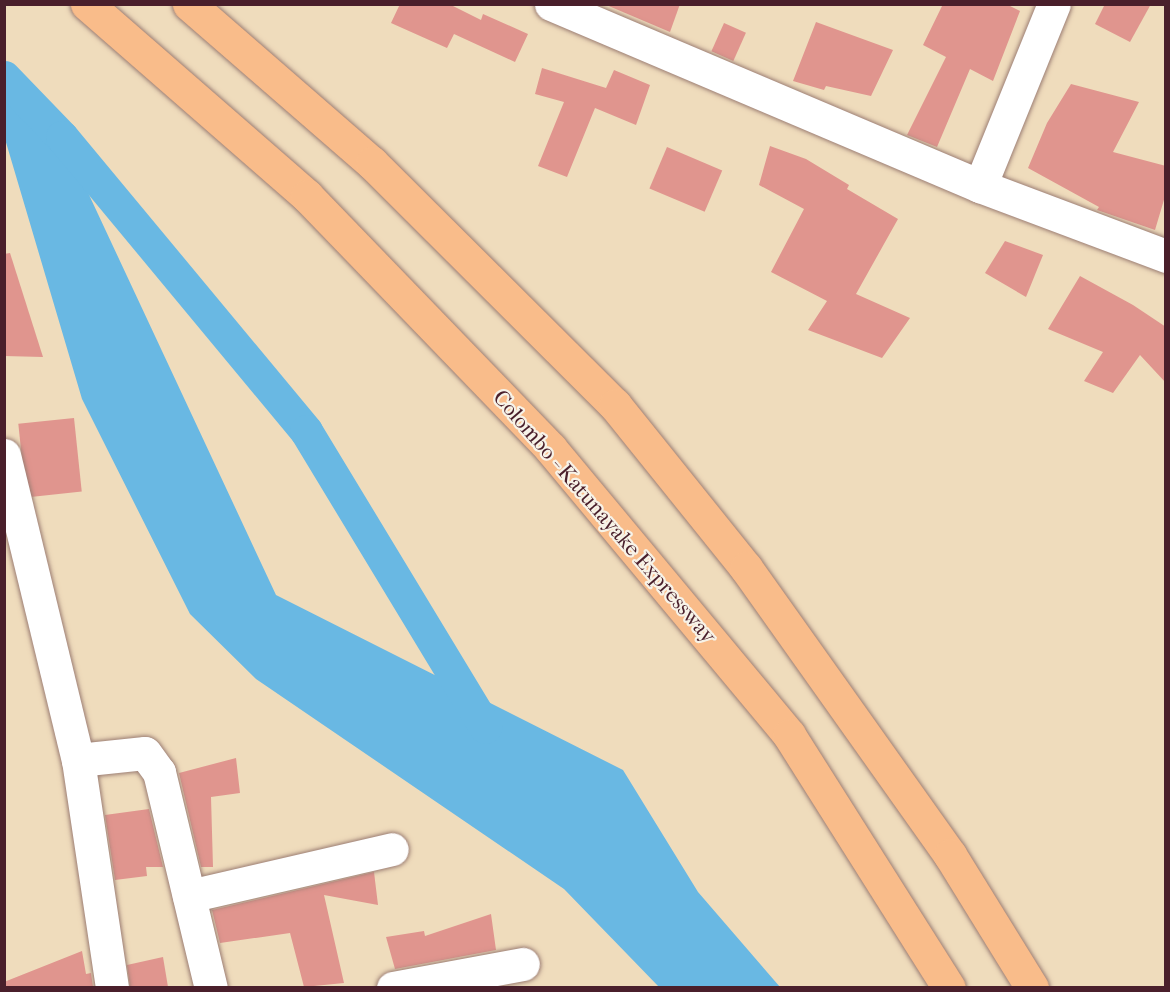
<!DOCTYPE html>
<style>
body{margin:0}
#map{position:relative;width:1170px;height:992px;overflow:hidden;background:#efdcbc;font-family:"IM FELL French Canon",serif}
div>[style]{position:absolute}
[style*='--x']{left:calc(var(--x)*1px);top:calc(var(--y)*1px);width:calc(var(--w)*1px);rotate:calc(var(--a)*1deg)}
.water>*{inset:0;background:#69b8e3}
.canal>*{height:33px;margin:-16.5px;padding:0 16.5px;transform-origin:16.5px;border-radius:16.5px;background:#69b8e3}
.building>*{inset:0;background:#e0958e;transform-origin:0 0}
.roads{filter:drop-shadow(0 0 2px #9c7e74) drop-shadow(0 0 2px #9c7e74)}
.minor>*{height:33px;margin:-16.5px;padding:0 16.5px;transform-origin:16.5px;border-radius:16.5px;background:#fff}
.highway>*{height:33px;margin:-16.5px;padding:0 16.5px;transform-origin:16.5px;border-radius:16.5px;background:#f9bc8a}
span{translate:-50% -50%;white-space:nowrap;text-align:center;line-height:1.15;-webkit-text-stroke:4.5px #f7f3e8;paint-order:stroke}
.street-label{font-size:22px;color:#4a1f2b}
.frame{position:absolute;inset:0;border:6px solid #4a1f2b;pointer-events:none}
</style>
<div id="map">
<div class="water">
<div style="clip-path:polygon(5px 88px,62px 137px,276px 595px,623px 770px,698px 892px,780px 987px,659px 987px,564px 889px,256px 679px,190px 614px,82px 399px,5px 139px)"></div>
</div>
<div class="canal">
<div style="--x:4;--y:77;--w:83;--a:46"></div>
<div style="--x:62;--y:137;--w:382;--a:50.3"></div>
<div style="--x:306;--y:431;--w:346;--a:58.8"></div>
</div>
<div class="building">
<div style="clip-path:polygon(400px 4px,449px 4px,481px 20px,483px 14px,528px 34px,515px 62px,454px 34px,447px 48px,391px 23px)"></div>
<div style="clip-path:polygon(604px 4px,680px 4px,670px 32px)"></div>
<div style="clip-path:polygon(943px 4px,1006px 4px,1020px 11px,993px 81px,970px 69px,937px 147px,907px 135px,946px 57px,923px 45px)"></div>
<div style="clip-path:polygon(1105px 4px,1151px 4px,1130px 42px,1095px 24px)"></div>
<div style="clip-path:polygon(816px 22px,893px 50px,871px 96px,826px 86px,824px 90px,793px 81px)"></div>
<div style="left:724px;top:23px;width:24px;height:31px;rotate:24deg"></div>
<div style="clip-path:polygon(542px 68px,606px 88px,614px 70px,650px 85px,636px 125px,595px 108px,567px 177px,538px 166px,564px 102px,535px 94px)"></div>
<div style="clip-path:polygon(1071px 84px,1139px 102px,1113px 152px,1166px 166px,1166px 193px,1155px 230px,1097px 210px,1099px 207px,1028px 168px,1047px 123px)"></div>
<div style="clip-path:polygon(770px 146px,806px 159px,849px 185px,847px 189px,898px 219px,856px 294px,910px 318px,882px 358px,808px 330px,827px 301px,771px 272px,804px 209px,759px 185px)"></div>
<div style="left:667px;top:147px;width:60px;height:45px;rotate:23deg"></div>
<div style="clip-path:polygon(1005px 241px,1043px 255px,1026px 297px,985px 273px)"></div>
<div style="clip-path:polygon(10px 253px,43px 357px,4px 356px,4px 254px)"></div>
<div style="clip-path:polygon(1080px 276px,1133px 305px,1166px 327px,1166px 383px,1140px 355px,1113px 393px,1084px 381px,1103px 352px,1048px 329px)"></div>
<div style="left:74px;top:418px;width:74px;height:56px;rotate:84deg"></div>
<div style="clip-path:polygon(236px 758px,240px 793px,211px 797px,213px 867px,201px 867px,179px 773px)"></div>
<div style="clip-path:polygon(149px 809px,163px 867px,146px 867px,147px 876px,115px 880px,105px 815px)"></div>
<div style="clip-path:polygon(374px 872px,378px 905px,324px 895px,344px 983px,304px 987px,290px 933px,220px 943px,212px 910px)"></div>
<div style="clip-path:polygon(491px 914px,496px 950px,395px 969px,386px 937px,424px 931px,425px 936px)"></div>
<div style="clip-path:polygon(82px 951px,86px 974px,91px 973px,93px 987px,4px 987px,4px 982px)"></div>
<div style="clip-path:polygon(163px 957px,168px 987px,130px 987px,127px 965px)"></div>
</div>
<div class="roads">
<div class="minor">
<div style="--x:551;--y:4;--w:466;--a:23"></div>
<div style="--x:980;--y:186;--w:199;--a:20.6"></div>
<div style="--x:980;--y:186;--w:196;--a:-67.9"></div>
<div style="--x:4;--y:455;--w:314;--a:76.4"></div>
<div style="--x:78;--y:760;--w:231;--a:81.5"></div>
<div style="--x:78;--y:760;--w:67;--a:-6"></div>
<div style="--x:145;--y:753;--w:24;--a:54"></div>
<div style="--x:159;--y:772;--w:222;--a:76.5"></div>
<div style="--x:189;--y:896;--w:208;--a:-13"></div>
<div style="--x:393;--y:988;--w:132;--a:-10.5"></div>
</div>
<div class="highway">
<div style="--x:87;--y:4;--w:292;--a:41.1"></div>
<div style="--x:307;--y:196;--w:351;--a:46"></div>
<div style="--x:551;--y:449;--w:372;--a:50.2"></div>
<div style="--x:789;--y:735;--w:299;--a:57.7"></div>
<div style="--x:189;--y:4;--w:242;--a:41"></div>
<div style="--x:372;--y:163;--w:343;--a:44.9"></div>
<div style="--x:615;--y:405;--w:209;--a:51.2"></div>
<div style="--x:746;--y:568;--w:352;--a:54.6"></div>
<div style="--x:950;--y:855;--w:156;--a:58.3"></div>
</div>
</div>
<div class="street-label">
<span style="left:604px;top:517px;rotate:49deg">Colombo - Katunayake Expressway</span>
</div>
<div class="frame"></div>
</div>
